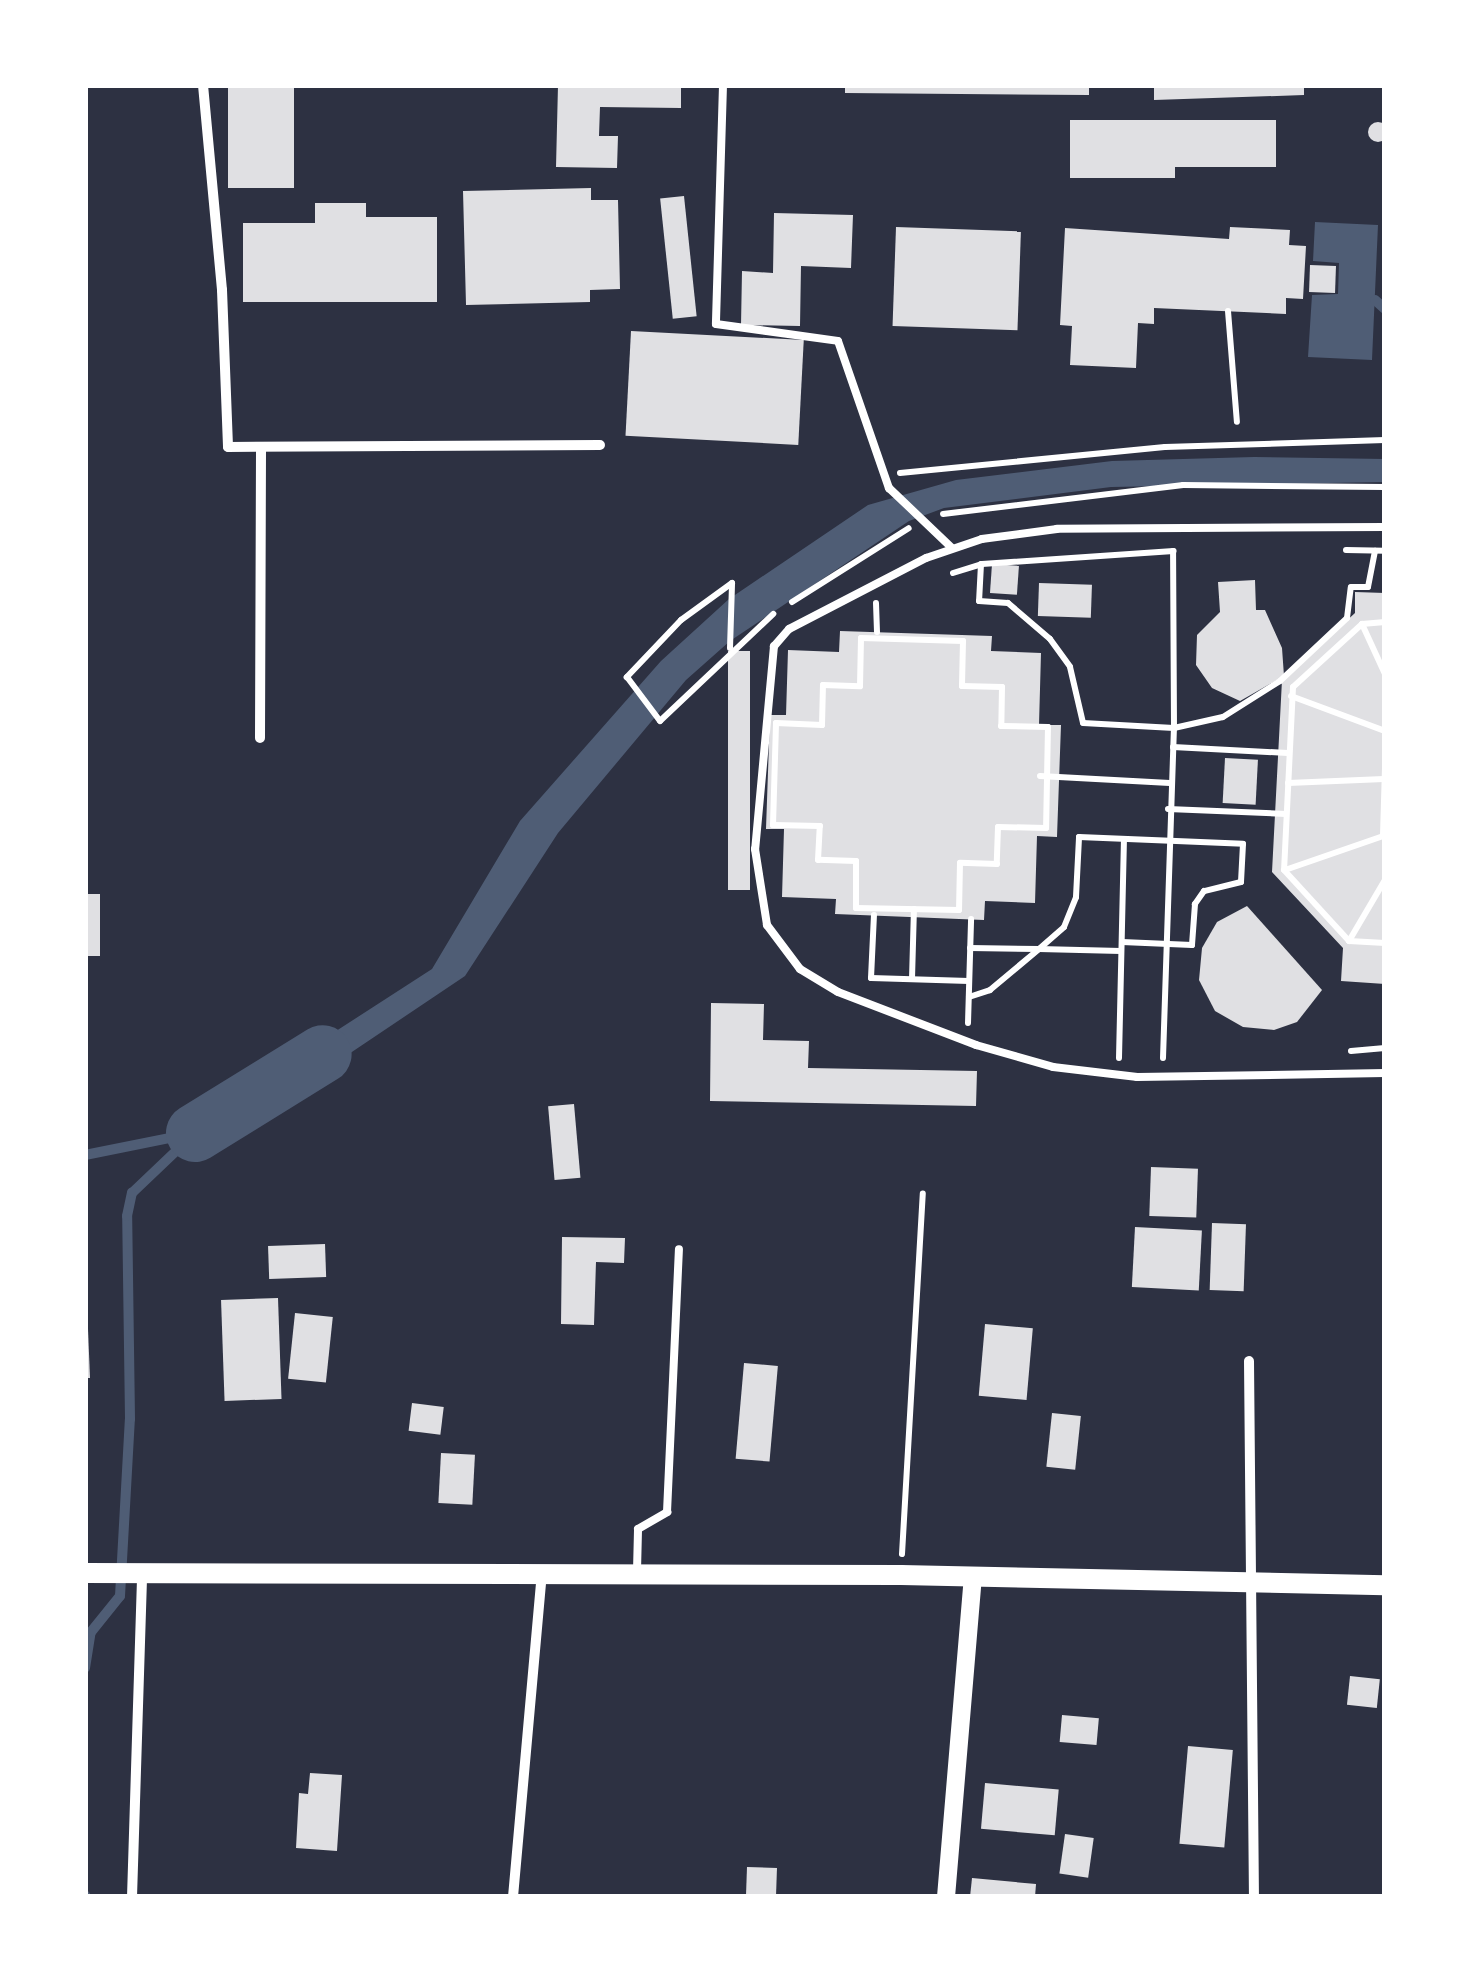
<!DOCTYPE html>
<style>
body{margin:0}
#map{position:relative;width:1470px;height:1982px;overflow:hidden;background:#2d3142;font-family:"Public Sans",sans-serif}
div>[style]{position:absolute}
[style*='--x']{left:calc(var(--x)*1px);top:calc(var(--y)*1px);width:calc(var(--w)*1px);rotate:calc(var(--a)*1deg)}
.water>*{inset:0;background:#4f5d75}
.stream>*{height:10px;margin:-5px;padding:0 5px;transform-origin:5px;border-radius:5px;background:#4f5d75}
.river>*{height:58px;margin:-29px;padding:0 29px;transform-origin:29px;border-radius:29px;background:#4f5d75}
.building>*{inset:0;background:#e0e0e3;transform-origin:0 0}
.round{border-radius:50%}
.path>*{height:6px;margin:-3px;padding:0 3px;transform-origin:3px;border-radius:3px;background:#fff}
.service>*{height:8px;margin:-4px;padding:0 4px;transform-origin:4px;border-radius:4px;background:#fff}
.minor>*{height:10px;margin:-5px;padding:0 5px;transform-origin:5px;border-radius:5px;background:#fff}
.tertiary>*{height:18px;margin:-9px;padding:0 9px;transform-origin:9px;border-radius:9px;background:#fff}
.secondary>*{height:20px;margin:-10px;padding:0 10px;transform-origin:10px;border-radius:10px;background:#fff}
span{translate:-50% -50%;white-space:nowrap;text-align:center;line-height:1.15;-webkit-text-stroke:10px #fff;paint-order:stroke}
.frame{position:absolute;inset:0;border:88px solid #fff;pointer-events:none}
</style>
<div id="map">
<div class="water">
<div style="clip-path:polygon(1315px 222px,1378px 225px,1372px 360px,1308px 357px,1312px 295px,1338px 294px,1339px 263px,1313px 261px)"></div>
<div style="clip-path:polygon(1254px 457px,1385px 459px,1385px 482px,1111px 487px,944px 508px,909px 521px,730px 641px,686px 680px,558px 833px,465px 976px,267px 1109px,251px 1086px,432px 969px,520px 821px,661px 661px,729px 599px,868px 505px,956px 480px,1112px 461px)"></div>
</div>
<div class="stream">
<div style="--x:1375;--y:300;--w:13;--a:42"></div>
<div style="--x:85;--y:1155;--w:111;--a:-11.4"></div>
<div style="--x:85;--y:1668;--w:36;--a:-81"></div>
<div style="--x:91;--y:1632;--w:46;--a:-51.1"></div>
<div style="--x:120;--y:1596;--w:177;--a:-86.8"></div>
<div style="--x:130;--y:1419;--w:203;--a:-90.8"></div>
<div style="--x:127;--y:1216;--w:24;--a:-78"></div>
<div style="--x:132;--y:1193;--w:87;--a:-43.6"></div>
<div style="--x:85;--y:1895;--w:2;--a:63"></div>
</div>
<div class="river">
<div style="--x:195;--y:1133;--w:150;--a:-31.7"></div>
</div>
<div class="building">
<div style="left:228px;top:85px;width:66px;height:103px"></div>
<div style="clip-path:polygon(558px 85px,681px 85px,681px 108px,600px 107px,599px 136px,618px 136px,617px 168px,556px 167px)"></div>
<div style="clip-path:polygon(845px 85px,1089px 85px,1089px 95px,845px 93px)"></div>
<div style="clip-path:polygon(1154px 85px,1304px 85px,1304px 95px,1154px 100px)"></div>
<div style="clip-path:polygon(1070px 120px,1276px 120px,1276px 167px,1175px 167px,1175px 178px,1070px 178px)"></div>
<div class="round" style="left:1368px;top:122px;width:20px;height:20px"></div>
<div style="clip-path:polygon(591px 188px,591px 200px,618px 200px,620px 289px,590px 290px,590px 302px,466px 305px,463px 191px)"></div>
<div style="left:684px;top:196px;width:121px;height:24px;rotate:84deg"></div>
<div style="clip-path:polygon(315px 203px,366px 203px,366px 217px,437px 217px,437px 302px,243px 302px,243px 223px,315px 223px)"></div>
<div style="clip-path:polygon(774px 213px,853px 215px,851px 268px,801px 266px,800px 326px,741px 325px,742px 271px,773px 273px)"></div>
<div style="left:896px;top:227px;width:125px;height:99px;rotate:2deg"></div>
<div style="clip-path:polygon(1230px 227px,1290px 230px,1289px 245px,1306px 246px,1303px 299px,1286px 298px,1286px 314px,1154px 308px,1154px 324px,1138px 323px,1136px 368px,1070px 365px,1072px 326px,1060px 325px,1065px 228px,1229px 239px)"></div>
<div style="left:1310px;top:265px;width:26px;height:27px;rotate:2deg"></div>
<div style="left:631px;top:331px;width:173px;height:105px;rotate:3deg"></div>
<div style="left:992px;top:564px;width:27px;height:29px;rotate:4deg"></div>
<div style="clip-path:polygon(1255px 580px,1256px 610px,1265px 610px,1282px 648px,1284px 676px,1240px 701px,1212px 688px,1196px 665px,1197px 635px,1220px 612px,1218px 582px)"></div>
<div style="left:1039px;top:583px;width:53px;height:33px;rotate:2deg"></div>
<div style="clip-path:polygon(1355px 592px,1385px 593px,1385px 984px,1341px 981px,1343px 948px,1272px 872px,1282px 680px,1355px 613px)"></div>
<div style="clip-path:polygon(840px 631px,992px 636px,991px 651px,1041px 653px,1039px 725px,1061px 725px,1057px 837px,1037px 836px,1035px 903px,985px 901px,984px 920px,835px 914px,836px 899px,782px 897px,784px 829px,766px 829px,770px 715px,786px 715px,788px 650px,839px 652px)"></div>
<div style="left:728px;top:651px;width:22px;height:239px"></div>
<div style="left:1225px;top:758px;width:33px;height:45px;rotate:3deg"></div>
<div style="left:85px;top:894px;width:15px;height:62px"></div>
<div style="clip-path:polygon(1247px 906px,1322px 990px,1297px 1022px,1274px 1030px,1243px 1027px,1215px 1011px,1199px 980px,1202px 948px,1217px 922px)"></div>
<div style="clip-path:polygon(711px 1003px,764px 1004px,763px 1040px,809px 1041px,808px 1068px,977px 1071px,976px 1106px,710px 1101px)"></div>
<div style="left:574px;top:1104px;width:74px;height:26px;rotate:85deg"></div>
<div style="left:1151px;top:1167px;width:47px;height:49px;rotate:2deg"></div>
<div style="left:1212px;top:1223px;width:34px;height:67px;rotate:2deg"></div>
<div style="left:1135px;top:1227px;width:67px;height:60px;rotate:3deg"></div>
<div style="clip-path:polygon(562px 1237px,625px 1238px,624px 1263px,596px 1262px,594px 1325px,561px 1324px)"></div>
<div style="left:325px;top:1244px;width:33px;height:57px;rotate:88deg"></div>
<div style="left:278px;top:1298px;width:101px;height:57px;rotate:88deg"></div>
<div style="left:295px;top:1313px;width:38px;height:66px;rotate:6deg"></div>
<div style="left:985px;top:1324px;width:48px;height:72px;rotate:5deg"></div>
<div style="clip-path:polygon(85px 1329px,88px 1329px,90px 1378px,85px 1378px)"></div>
<div style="left:744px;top:1363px;width:34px;height:96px;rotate:5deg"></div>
<div style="left:412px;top:1403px;width:32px;height:28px;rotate:7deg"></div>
<div style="left:1052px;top:1413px;width:29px;height:54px;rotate:6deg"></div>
<div style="left:441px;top:1453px;width:34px;height:50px;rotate:3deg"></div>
<div style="left:1350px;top:1676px;width:30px;height:29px;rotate:6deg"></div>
<div style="left:1062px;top:1715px;width:37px;height:27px;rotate:5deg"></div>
<div style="left:1188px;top:1746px;width:45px;height:98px;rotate:5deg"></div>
<div style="clip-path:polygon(310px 1773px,342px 1775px,337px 1851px,296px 1848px,299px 1793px,308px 1794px)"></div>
<div style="left:985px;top:1783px;width:74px;height:46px;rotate:5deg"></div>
<div style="left:1065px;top:1834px;width:29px;height:40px;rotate:8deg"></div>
<div style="left:747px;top:1867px;width:30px;height:30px;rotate:2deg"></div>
<div style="clip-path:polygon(972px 1878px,1036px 1884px,1035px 1897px,970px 1897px)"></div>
</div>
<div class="path">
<div style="--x:1228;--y:311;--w:111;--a:85.4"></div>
<div style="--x:900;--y:473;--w:266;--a:-5.6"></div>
<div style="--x:1165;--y:447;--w:220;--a:-1.8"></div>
<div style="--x:943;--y:514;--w:242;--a:-6.9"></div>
<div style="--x:1183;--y:485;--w:202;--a:0.6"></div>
<div style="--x:1346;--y:550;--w:39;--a:1"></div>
<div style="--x:981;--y:564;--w:37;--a:93"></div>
<div style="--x:979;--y:601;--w:29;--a:4"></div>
<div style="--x:1008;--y:603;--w:55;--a:40.6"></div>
<div style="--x:1050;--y:639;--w:34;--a:54"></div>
<div style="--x:1070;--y:667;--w:57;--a:76.9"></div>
<div style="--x:1083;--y:723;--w:91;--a:3.1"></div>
<div style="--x:1174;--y:728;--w:177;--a:-90.3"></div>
<div style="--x:953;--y:573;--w:30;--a:-17"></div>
<div style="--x:982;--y:564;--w:192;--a:-3.9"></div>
<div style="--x:732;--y:583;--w:63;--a:144"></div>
<div style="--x:681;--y:620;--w:79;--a:133.5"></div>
<div style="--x:627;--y:677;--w:55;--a:53.1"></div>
<div style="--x:660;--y:721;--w:156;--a:-43.4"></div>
<div style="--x:792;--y:602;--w:138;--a:-32.3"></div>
<div style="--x:876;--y:603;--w:29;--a:88"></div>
<div style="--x:1385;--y:622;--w:23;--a:175"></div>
<div style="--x:1362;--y:624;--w:93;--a:137.6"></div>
<div style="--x:1293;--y:687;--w:183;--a:92.8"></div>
<div style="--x:1284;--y:870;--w:96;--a:47.5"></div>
<div style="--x:1349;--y:941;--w:36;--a:3"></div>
<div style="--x:1362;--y:624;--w:55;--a:65.3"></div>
<div style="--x:861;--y:638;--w:102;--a:1.7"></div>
<div style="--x:963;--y:641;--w:45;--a:91.3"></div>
<div style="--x:962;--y:686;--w:40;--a:1.4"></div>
<div style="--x:1002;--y:687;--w:39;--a:91"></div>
<div style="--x:1001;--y:726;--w:47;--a:1.2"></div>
<div style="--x:1048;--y:727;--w:101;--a:91.1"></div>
<div style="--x:1046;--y:828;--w:48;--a:-178.8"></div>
<div style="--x:998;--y:827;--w:37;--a:92"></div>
<div style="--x:997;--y:864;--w:37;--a:-178"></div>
<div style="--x:960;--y:863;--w:47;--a:91.2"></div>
<div style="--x:959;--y:910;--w:103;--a:-178.9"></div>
<div style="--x:856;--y:908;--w:47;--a:-90"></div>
<div style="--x:856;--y:861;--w:38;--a:-178"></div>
<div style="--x:818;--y:860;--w:34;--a:-87"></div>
<div style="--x:820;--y:826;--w:47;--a:-178.8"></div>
<div style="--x:773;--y:825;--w:102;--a:-88.3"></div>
<div style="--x:776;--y:723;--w:46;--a:2.5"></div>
<div style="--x:822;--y:725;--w:40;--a:-88.6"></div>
<div style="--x:823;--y:685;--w:37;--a:2"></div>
<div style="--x:860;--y:686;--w:48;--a:-88.8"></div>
<div style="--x:730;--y:648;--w:65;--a:-88.2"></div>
<div style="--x:1291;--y:696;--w:100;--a:20.4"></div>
<div style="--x:1173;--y:747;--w:115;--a:3"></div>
<div style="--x:1040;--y:776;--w:130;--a:3.1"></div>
<div style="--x:1288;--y:783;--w:96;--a:-2.4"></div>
<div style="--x:1168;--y:809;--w:118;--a:2.4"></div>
<div style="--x:1383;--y:835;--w:68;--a:-88.3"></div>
<div style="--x:1285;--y:870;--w:104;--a:-19.1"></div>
<div style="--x:1349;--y:941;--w:71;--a:-59.5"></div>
<div style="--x:970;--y:948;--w:69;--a:0.8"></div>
<div style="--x:1039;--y:949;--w:33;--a:-41"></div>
<div style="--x:1064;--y:927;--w:32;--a:-68"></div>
<div style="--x:1076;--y:897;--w:60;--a:-87.1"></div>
<div style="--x:1079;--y:837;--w:164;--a:2.4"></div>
<div style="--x:1243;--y:844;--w:38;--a:93"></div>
<div style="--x:1241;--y:882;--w:38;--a:166"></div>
<div style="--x:1204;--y:891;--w:16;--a:125"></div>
<div style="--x:1195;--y:904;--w:41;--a:94.2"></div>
<div style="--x:1192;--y:945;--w:70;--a:-177.5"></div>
<div style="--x:871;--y:978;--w:98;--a:1.8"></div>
<div style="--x:871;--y:978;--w:63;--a:-87.3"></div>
<div style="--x:912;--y:979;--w:70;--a:-88.4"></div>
<div style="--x:969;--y:997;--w:22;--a:-18"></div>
<div style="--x:990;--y:990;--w:64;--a:-39.9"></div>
<div style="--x:1039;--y:949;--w:82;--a:1.4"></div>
<div style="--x:968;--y:1023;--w:104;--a:-88.3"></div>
<div style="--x:1351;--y:1051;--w:34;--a:-5"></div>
<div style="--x:1119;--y:1058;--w:219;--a:-88.7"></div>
<div style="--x:1163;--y:1058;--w:330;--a:-88.1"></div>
<div style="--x:1174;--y:728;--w:50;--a:-12.7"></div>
<div style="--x:1223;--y:717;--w:67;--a:-32.3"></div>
<div style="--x:1280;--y:681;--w:92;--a:-43.2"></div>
<div style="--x:1347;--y:618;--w:31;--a:-83"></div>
<div style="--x:1351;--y:587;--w:17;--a:0"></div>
<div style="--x:1368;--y:587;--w:37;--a:-79"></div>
<div style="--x:902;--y:1554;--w:361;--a:-86.7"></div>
</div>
<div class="service">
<div style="--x:723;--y:85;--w:239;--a:91.7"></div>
<div style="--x:716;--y:324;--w:123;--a:7.9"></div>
<div style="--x:838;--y:341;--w:156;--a:70.9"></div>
<div style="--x:889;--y:488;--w:86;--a:43.6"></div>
<div style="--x:1385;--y:527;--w:328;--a:179.7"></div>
<div style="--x:1057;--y:529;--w:76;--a:172.4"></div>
<div style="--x:982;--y:539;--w:59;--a:161.3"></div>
<div style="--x:926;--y:558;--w:154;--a:152.6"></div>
<div style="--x:789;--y:629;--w:23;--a:131"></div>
<div style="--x:774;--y:646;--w:204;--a:95.3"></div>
<div style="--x:755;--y:849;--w:77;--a:81"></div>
<div style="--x:767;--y:925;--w:55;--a:53.1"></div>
<div style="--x:800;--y:969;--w:44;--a:31.2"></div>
<div style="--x:838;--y:992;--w:148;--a:21"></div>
<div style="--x:976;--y:1045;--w:80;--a:15.9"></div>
<div style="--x:1053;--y:1067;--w:85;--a:6.8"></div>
<div style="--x:1137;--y:1077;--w:248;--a:-0.9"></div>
<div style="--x:637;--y:1571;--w:42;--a:-88.6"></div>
<div style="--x:638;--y:1529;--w:34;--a:-30"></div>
<div style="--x:667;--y:1512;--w:263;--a:-87.4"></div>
</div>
<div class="minor">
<div style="--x:203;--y:85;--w:206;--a:84.7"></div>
<div style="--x:222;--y:290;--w:157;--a:87.8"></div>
<div style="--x:228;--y:447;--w:372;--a:-0.3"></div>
<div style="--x:260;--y:738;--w:289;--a:-89.8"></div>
<div style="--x:1249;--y:1361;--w:536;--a:89.47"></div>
<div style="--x:132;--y:1897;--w:324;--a:-88.2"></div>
<div style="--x:513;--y:1897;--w:324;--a:-84.9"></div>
</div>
<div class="tertiary">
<div style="--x:946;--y:1897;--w:322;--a:-85.2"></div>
</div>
<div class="secondary">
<div style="--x:85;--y:1573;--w:816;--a:0.14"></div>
<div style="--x:901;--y:1575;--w:484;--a:1.2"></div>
</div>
<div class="frame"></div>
</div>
